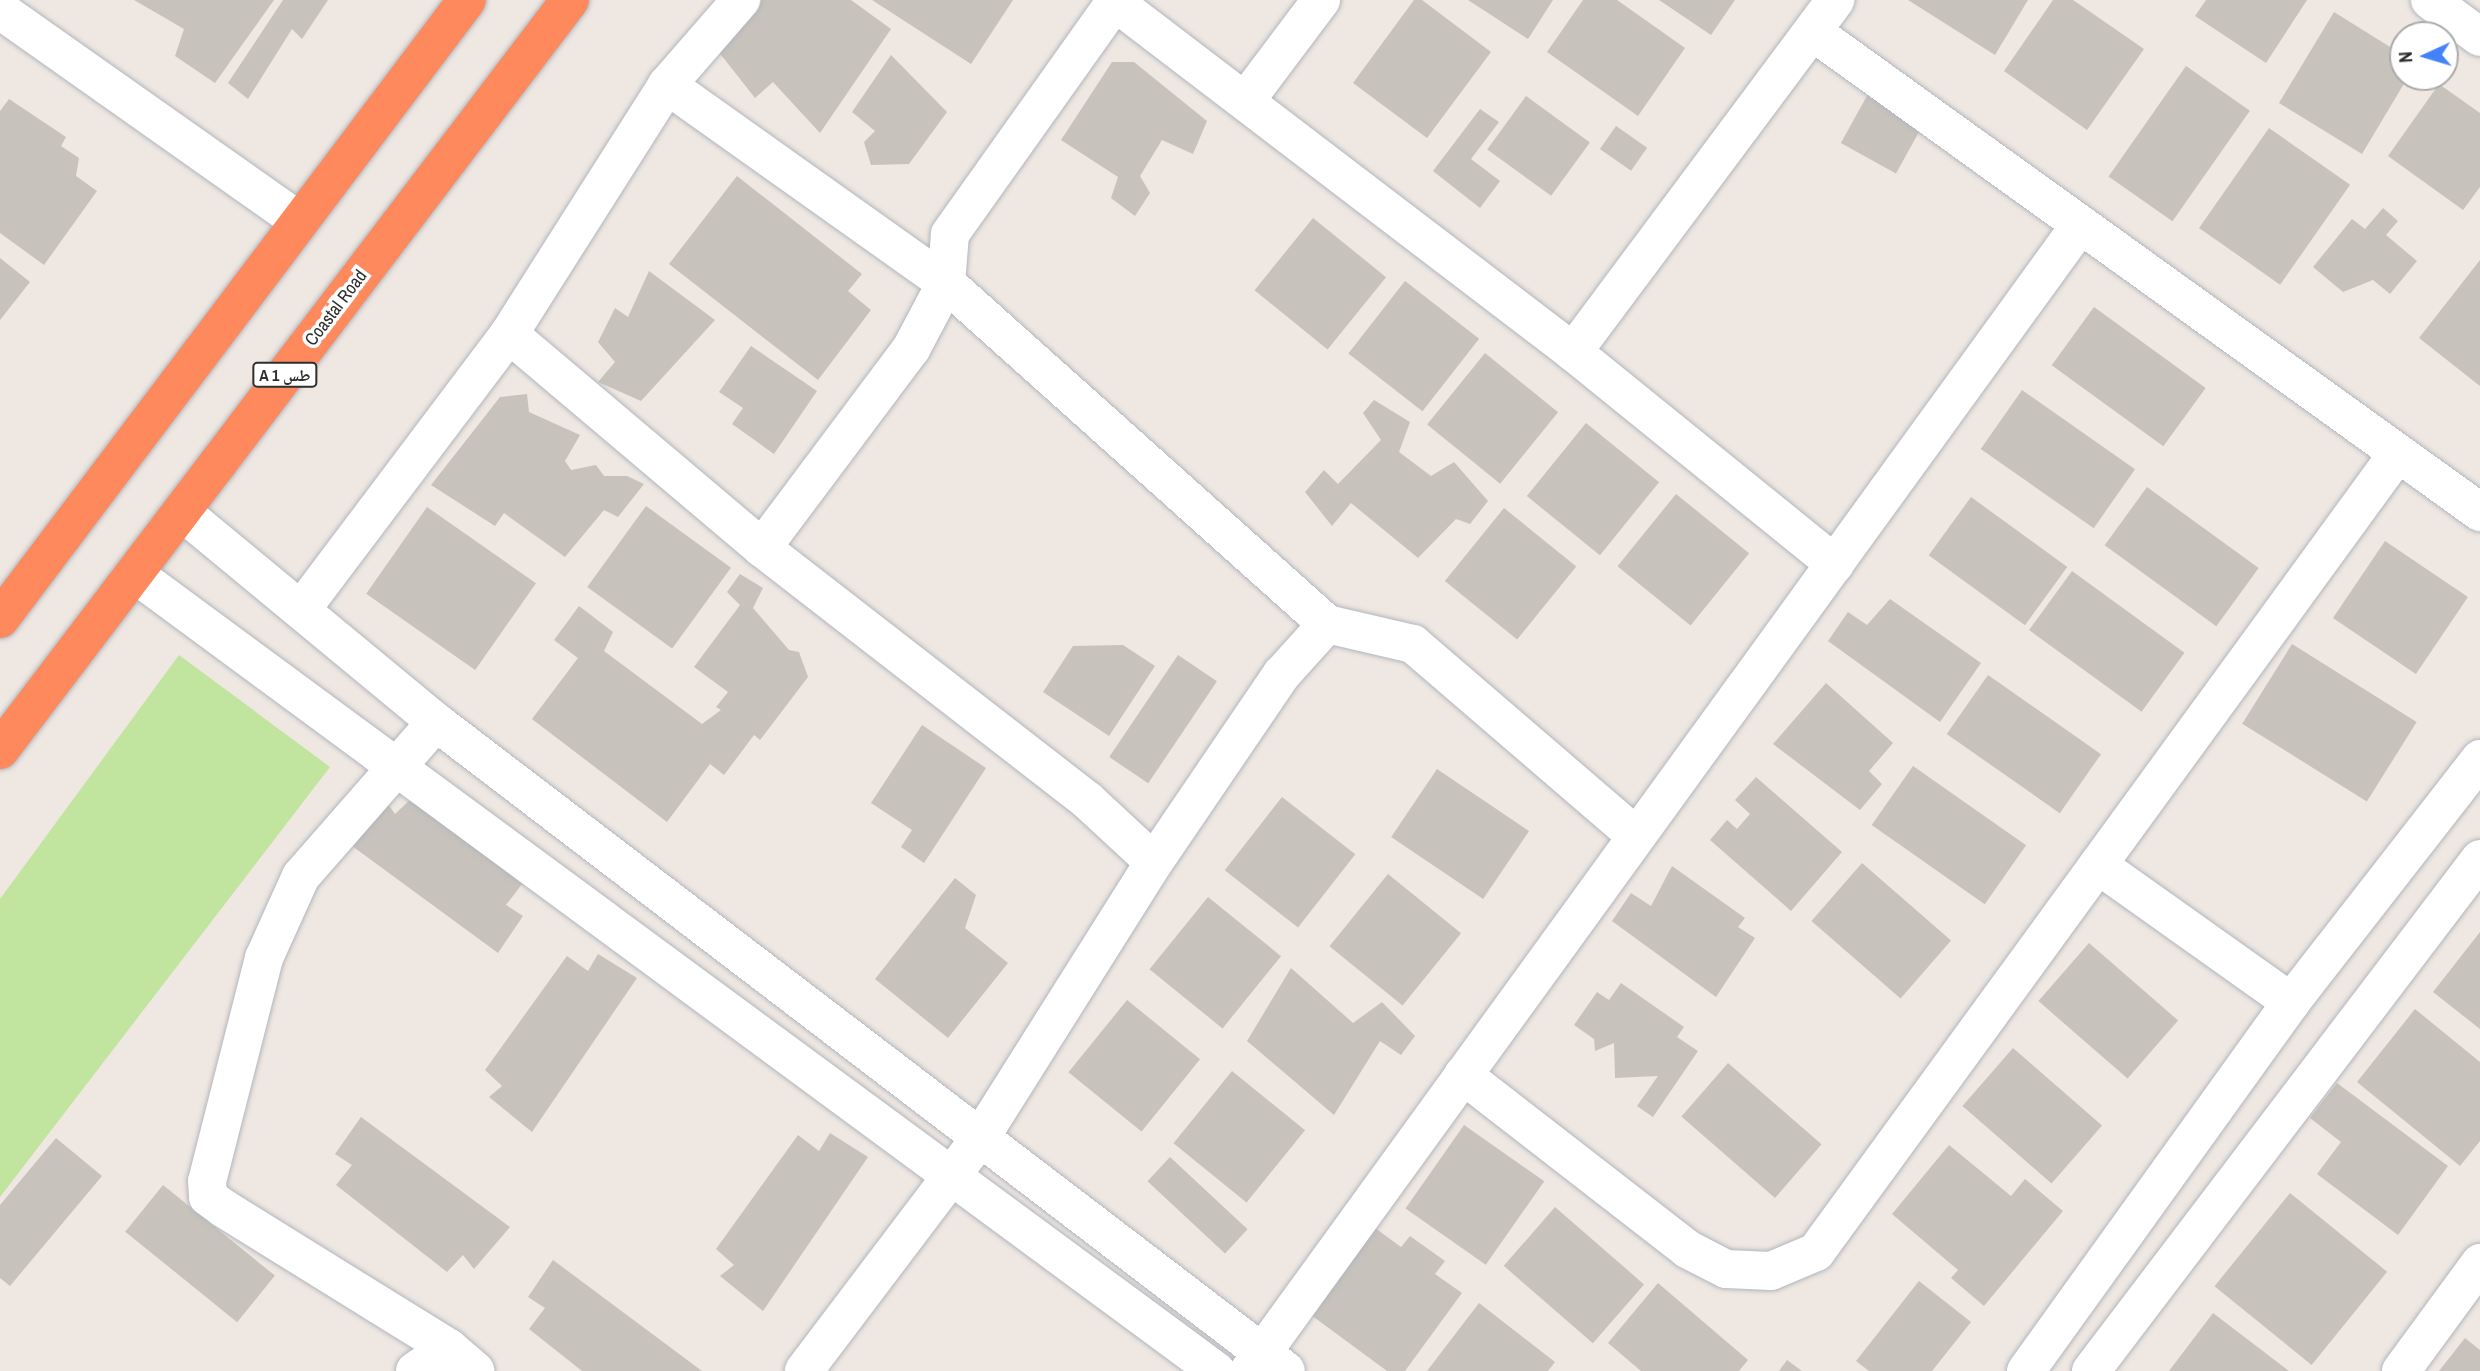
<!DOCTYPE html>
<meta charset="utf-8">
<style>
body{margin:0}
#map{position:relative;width:2480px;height:1371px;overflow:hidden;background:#efe7e1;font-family:"Archivo Narrow","Noto Naskh Arabic",sans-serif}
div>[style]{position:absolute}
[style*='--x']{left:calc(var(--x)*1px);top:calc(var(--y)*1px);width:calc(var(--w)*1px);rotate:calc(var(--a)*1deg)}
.green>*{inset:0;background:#c1e49f}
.building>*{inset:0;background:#c8c2bc;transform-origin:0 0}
.roads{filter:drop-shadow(0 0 2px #b1b6be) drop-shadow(0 0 2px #b1b6be)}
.minor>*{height:38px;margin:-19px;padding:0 19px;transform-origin:19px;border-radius:19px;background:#fff}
.highway>*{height:38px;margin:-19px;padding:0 19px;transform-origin:19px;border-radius:19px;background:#fd895d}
span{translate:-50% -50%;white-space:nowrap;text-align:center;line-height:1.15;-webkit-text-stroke:7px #fff;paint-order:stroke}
.shield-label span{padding:2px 5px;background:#fff;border:2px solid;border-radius:5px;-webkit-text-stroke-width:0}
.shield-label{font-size:16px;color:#2e2e2e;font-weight:700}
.street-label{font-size:18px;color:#2e2e2e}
.north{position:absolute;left:2389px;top:21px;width:70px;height:70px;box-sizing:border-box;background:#fff;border:2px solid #ababab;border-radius:50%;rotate:266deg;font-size:19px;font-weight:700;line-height:28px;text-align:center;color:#2e2e2e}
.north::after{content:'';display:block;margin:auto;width:24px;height:32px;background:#4482f9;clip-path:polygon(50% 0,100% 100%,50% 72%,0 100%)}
</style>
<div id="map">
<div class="green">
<div style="clip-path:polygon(179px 655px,330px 767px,0 1197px,0 899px)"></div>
</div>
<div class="building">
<div style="clip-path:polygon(134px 0,274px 0,215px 83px,175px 56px,184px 29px)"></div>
<div style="clip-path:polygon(283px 0,328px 0,302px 39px,292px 29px,248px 99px,228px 83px)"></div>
<div style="clip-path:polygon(762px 0,851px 0,891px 29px,820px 133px,773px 82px,755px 98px,718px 51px)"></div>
<div style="clip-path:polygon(872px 0,1013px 0,971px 64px)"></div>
<div style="clip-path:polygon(1414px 0,1422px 0,1491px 52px,1427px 138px,1353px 83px)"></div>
<div style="clip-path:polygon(1468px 0,1553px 0,1528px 39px)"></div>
<div style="clip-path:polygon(1583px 0,1617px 0,1685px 48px,1638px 116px,1547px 52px)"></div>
<div style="clip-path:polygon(1659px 0,1735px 0,1711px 35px)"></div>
<div style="clip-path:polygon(1908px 0,2028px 0,1995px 55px)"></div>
<div style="clip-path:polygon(2053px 0,2073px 0,2144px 49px,2087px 130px,2004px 71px)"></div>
<div style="clip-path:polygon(2206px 0,2307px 0,2266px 63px,2195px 16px)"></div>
<div style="clip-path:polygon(2334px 12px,2403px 55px,2403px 77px,2408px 77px,2362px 154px,2279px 103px)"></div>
<div style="clip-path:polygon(891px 55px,947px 112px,909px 164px,871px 165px,864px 142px,875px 131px,852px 112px)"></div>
<div style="clip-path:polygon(1112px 62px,1134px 62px,1207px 121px,1193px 154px,1162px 140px,1140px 176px,1150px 193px,1135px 216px,1111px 198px,1118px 177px,1061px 140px)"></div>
<div style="left:2186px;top:66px;width:78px;height:135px;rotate:35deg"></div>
<div style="clip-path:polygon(2439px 84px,2480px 113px,2480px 187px,2463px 210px,2388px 156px)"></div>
<div style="left:1868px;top:94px;width:63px;height:56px;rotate:29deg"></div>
<div style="left:1526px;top:96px;width:79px;height:66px;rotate:36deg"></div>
<div style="clip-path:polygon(9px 99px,66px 137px,61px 146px,79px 158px,76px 176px,97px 191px,44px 265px,0 233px,0 111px)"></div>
<div style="clip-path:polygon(1480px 109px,1499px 122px,1471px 159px,1500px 181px,1480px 208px,1433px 171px)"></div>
<div style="left:1616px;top:126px;width:38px;height:28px;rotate:35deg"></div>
<div style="left:2269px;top:128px;width:99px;height:122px;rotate:35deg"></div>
<div style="clip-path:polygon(737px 176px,862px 274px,848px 291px,871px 310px,818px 380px,669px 264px)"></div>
<div style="clip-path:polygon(2383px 208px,2398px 221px,2386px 235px,2417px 261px,2390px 294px,2373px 280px,2343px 292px,2313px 267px,2352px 219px,2365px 229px)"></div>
<div style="left:1313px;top:218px;width:94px;height:93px;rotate:39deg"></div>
<div style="clip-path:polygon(0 258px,30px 282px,0 320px)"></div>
<div style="clip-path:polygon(2480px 260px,2480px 386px,2419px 338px)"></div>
<div style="clip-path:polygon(649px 271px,715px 320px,641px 401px,598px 382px,615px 362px,598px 342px,615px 308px,628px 317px)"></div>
<div style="left:1405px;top:281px;width:94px;height:92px;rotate:38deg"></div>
<div style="left:2094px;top:307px;width:138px;height:72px;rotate:36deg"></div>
<div style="clip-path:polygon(751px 346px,817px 391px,774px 454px,732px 424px,743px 408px,719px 392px)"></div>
<div style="left:1485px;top:353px;width:94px;height:92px;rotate:39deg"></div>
<div style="left:2022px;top:390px;width:138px;height:72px;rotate:35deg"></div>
<div style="clip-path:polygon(527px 394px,529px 412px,580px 435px,565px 461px,571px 470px,596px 465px,604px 476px,627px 476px,644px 484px,618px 517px,604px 510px,565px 557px,504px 513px,495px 526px,431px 485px,500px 397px)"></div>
<div style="clip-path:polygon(1374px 400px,1410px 422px,1399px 452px,1431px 476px,1454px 462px,1488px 501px,1470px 524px,1456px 519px,1418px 558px,1351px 503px,1332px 526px,1305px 492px,1324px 470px,1338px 484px,1381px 440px,1363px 413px)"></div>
<div style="left:1586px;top:423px;width:94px;height:94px;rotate:39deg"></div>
<div style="left:2147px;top:487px;width:138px;height:72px;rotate:36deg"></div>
<div style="left:1676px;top:494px;width:94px;height:93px;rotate:39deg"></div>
<div style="left:1971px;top:497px;width:119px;height:72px;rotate:36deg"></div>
<div style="left:646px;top:506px;width:105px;height:100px;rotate:36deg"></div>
<div style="left:427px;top:507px;width:133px;height:106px;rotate:35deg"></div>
<div style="left:1504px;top:508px;width:93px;height:94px;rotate:39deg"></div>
<div style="left:2385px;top:541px;width:100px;height:93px;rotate:34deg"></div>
<div style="left:2072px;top:571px;width:139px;height:73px;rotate:36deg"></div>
<div style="clip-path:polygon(740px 574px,763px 588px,753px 608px,789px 650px,799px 652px,808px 677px,760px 740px,754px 735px,724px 775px,710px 764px,667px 822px,532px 719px,578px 658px,554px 640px,579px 606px,613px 632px,604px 651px,702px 724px,721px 710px,716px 707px,728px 692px,694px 667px,740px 605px,727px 592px)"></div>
<div style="clip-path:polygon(1890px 599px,1981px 663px,1940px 722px,1828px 641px,1848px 612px,1867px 625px)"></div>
<div style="left:2292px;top:644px;width:147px;height:94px;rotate:32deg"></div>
<div style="clip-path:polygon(1123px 645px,1155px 666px,1109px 736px,1043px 692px,1073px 646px)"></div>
<div style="left:1178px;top:655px;width:47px;height:123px;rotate:34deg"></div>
<div style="left:1988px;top:675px;width:138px;height:72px;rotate:35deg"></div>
<div style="clip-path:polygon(1826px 683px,1893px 743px,1869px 771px,1882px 784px,1860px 810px,1773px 744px)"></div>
<div style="clip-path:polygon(922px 725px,986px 768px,924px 863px,901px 847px,912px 830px,871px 803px)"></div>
<div style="left:1913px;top:766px;width:138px;height:72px;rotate:35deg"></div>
<div style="left:1437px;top:769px;width:111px;height:82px;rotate:34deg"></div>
<div style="clip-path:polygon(1756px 777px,1842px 852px,1791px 911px,1710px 840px,1727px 820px,1737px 829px,1750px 814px,1735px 800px)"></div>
<div style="left:1282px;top:797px;width:93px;height:93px;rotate:38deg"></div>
<div style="clip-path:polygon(412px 798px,522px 884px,506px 905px,523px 916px,498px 953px,348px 843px,385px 800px,395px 814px)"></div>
<div style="left:1862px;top:863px;width:118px;height:77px;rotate:41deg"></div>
<div style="clip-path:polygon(1672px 866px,1745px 918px,1738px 927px,1755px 938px,1716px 997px,1612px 921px,1631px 893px,1651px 906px)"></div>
<div style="left:1388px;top:874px;width:94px;height:93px;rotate:39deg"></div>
<div style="clip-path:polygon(955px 878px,976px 895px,965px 928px,1008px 963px,948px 1038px,875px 979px)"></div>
<div style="left:1208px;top:897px;width:94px;height:93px;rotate:39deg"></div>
<div style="clip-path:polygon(2480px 932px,2480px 1029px,2433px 992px)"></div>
<div style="left:2089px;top:943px;width:118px;height:77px;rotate:41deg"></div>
<div style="clip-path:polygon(598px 954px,637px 978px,532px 1132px,489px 1097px,502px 1086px,485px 1070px,567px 956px,588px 971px)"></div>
<div style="clip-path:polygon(1291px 968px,1353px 1023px,1382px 1002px,1415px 1036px,1401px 1055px,1380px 1041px,1334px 1115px,1247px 1041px)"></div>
<div style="clip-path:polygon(1621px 983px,1684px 1027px,1677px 1037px,1698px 1051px,1653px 1117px,1637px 1106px,1658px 1076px,1615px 1078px,1614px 1043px,1595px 1051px,1594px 1039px,1574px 1025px,1597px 992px,1609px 1000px)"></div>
<div style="left:1127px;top:1000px;width:94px;height:93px;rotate:39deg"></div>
<div style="clip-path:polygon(2415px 1009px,2480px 1062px,2480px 1141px,2460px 1166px,2357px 1082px)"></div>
<div style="left:2013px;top:1048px;width:118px;height:77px;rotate:41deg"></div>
<div style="left:1728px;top:1063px;width:124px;height:71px;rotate:41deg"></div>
<div style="left:1232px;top:1071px;width:94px;height:93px;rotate:39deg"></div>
<div style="clip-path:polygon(2337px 1083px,2448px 1166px,2398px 1235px,2317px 1174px,2341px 1142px,2310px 1118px)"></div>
<div style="clip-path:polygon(361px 1117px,510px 1227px,474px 1269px,463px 1255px,447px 1272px,336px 1185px,352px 1165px,335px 1154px)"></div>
<div style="left:1464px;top:1125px;width:98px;height:102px;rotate:35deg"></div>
<div style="clip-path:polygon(830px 1133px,868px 1157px,763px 1311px,720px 1276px,734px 1265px,716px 1249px,798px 1135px,819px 1151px)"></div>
<div style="clip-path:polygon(56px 1138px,102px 1176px,10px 1286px,0 1278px,0 1205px)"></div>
<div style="clip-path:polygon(1949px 1145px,2011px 1196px,2025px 1179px,2063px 1211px,1984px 1306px,1951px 1278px,1958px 1270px,1892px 1214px)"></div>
<div style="left:1170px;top:1157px;width:106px;height:33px;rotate:43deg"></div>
<div style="left:163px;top:1185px;width:144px;height:60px;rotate:39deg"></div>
<div style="left:2290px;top:1193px;width:125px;height:120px;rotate:39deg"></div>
<div style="left:1555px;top:1207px;width:118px;height:78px;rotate:41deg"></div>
<div style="clip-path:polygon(1375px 1228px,1401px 1247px,1410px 1236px,1445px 1261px,1435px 1274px,1462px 1293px,1405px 1371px,1387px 1371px,1311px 1315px)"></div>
<div style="clip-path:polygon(553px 1260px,702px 1371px,582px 1371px,529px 1329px,545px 1308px,528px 1297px)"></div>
<div style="clip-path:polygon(1919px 1281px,1971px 1322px,1932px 1371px,1869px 1371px,1856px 1361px)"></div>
<div style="clip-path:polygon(1658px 1283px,1748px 1360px,1739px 1371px,1641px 1371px,1608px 1343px)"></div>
<div style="clip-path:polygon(1479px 1303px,1555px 1362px,1548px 1371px,1427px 1371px)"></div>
<div style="clip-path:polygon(2213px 1313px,2289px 1371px,2169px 1371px)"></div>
<div style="clip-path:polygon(2465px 1338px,2480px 1350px,2480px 1371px,2439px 1371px)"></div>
<div style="clip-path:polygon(1787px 1360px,1802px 1371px,1779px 1371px)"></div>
</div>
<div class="roads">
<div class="minor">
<div style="--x:1112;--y:0;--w:580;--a:37.36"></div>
<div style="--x:1573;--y:352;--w:337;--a:39"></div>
<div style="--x:2430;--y:0;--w:62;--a:36.5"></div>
<div style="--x:0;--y:10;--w:365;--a:35.2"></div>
<div style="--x:1813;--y:32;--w:822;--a:35.74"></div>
<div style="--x:667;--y:85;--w:342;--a:35.4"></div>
<div style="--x:946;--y:283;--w:511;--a:41.83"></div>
<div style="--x:1327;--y:624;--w:88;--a:13.1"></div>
<div style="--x:1413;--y:644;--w:294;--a:40.7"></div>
<div style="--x:1246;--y:100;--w:125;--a:-53.1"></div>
<div style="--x:509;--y:334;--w:331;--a:40.2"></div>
<div style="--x:762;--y:548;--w:411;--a:37.8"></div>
<div style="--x:1087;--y:800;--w:91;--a:42.8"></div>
<div style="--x:1154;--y:862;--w:326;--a:122.2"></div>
<div style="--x:980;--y:1138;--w:292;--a:127.1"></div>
<div style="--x:1573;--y:352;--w:439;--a:-53.3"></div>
<div style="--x:182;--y:512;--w:330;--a:39.6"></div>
<div style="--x:436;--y:722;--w:1069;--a:37.36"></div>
<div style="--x:762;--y:548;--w:249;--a:-53.2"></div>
<div style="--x:911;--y:349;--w:75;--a:-62.1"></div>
<div style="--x:946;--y:283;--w:49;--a:-85.3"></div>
<div style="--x:950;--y:234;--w:283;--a:-54.6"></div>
<div style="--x:136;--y:575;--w:1342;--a:36.39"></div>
<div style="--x:301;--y:610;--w:346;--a:-53"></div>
<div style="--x:509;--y:334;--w:295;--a:-57.6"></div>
<div style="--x:667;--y:85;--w:113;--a:-49"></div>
<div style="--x:436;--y:722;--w:205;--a:131.2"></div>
<div style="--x:301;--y:876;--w:90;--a:114.3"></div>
<div style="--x:264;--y:958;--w:230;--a:104.3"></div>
<div style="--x:207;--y:1181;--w:16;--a:86"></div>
<div style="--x:208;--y:1197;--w:19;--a:36"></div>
<div style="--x:223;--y:1208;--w:266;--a:31.8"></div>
<div style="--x:1154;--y:862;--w:227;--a:-55.8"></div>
<div style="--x:1282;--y:674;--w:67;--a:-48"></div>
<div style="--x:2098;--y:865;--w:237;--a:35.4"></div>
<div style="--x:1463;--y:1075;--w:284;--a:37.8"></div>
<div style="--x:1687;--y:1249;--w:44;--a:27.1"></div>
<div style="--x:1726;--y:1269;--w:45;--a:2.5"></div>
<div style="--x:1771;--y:1271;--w:49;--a:-22.9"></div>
<div style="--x:1816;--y:1252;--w:988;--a:-53.93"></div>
<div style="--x:415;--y:1371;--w:41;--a:-34.1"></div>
<div style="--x:449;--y:1348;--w:35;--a:41"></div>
<div style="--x:1249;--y:1371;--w:1416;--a:-54.05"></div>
<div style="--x:2026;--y:1371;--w:454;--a:-54.3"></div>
<div style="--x:2291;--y:1002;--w:308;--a:-52.1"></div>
<div style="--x:2091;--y:1371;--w:643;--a:-52.77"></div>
<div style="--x:2401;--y:1371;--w:134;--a:-53.8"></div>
</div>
<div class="highway">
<div style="--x:0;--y:619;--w:775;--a:-52.97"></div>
<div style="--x:0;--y:750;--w:942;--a:-52.77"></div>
</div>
</div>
<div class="shield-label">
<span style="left:285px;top:375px">A 1 طس</span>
</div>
<div class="street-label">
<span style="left:336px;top:308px;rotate:-53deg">Coastal Road</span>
</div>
<div class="north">N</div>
</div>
